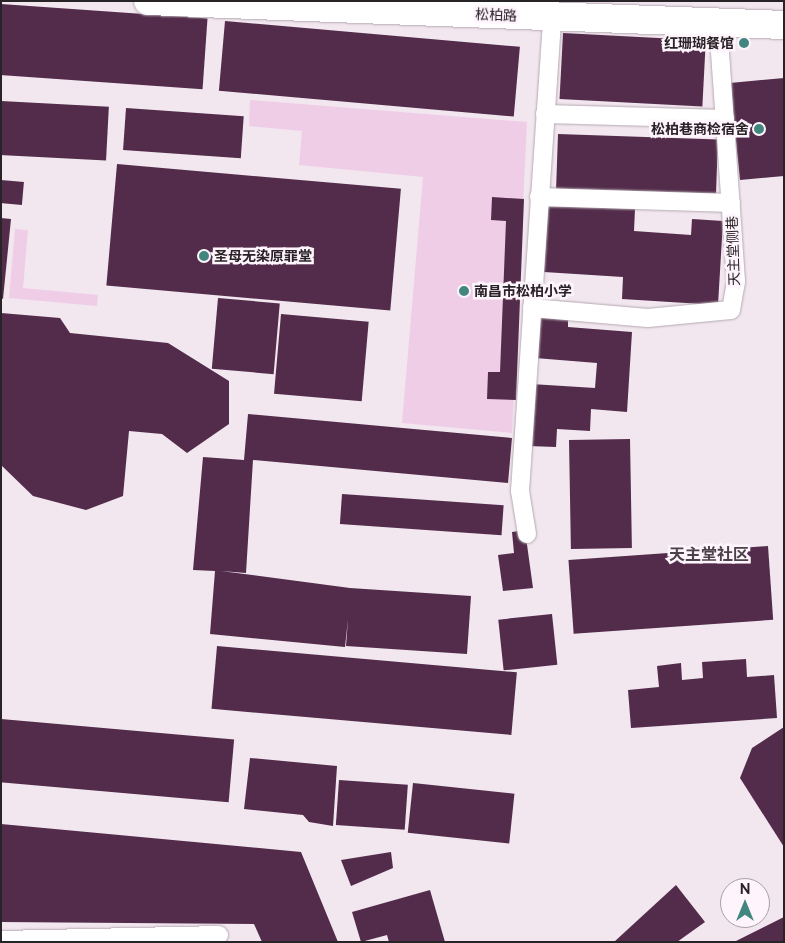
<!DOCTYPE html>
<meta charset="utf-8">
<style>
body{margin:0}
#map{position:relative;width:785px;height:943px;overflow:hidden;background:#f2e6ef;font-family:Raleway,"Noto Sans SC",sans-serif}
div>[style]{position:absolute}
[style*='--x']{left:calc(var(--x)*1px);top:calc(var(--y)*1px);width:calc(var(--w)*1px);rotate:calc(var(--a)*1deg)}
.green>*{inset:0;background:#f0cde7}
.building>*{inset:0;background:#522c4a;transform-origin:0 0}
.roads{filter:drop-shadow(0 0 1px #b4a9b1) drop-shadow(0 0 1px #b4a9b1)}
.lane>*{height:18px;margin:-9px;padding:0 9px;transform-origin:9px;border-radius:9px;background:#fff}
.secondary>*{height:28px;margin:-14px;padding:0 14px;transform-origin:14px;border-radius:14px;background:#fff}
.dots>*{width:14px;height:14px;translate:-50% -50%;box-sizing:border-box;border:2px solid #fef4fb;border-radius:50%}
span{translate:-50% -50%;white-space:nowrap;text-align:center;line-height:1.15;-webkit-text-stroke:5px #fef4fb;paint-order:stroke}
.street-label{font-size:14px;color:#282327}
.poi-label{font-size:14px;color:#282327;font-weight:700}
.right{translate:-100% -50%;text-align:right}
.left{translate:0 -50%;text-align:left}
.quarter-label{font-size:16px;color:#4b4148;font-weight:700}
.frame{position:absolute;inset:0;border:2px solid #282327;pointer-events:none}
.north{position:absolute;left:720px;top:878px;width:50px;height:50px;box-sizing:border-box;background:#fef4fb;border:1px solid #a8a0a6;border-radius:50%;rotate:0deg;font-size:14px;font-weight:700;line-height:20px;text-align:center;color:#282327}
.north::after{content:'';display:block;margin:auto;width:18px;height:22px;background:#41877f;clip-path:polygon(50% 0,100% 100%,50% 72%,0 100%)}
</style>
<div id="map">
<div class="green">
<div style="clip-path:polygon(250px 100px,527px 122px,512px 433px,402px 423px,423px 177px,299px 165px,302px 131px,249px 126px)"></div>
<div style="clip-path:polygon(15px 229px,28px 230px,23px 288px,98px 295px,97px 306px,9px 298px)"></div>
</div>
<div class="building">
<div style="left:1px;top:4px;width:207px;height:71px;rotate:4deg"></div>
<div style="left:225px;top:21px;width:296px;height:70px;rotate:5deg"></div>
<div style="left:563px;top:33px;width:143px;height:66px;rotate:3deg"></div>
<div style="clip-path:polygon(784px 78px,784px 176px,740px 180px,730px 83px)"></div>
<div style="left:1px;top:101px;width:108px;height:54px;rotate:3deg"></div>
<div style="left:126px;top:108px;width:118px;height:42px;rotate:4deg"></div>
<div style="left:558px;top:134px;width:160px;height:59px;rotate:2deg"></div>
<div style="left:117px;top:164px;width:285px;height:122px;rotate:5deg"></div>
<div style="left:1px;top:180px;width:23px;height:23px;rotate:5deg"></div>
<div style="clip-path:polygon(492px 197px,524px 199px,516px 400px,487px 399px,488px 372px,500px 372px,506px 221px,491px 220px)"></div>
<div style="clip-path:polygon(547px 204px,635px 209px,634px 231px,691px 235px,692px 219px,723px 221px,718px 305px,622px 299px,623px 277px,544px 272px)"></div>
<div style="clip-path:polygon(1px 218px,11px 219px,3px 299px,1px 298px)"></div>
<div style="left:218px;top:298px;width:62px;height:71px;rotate:5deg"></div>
<div style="clip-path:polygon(1px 313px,60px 318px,70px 333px,168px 343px,229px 381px,229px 424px,187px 453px,162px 434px,129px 431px,123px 496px,86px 510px,33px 496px,1px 465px)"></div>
<div style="left:281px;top:314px;width:88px;height:80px;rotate:5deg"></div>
<div style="clip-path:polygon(538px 316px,568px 318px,568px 327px,632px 332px,627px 412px,591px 409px,590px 431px,557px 429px,556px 447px,528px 446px,531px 384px,595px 388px,597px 363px,535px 358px)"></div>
<div style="clip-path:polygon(248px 414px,512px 438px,508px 483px,253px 460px,246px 573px,221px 571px,350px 588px,471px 596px,467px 654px,346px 646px,348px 619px,345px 647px,210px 634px,215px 571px,193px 570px,203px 457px,244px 460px)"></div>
<div style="left:630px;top:439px;width:109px;height:61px;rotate:89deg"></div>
<div style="left:342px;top:494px;width:162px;height:30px;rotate:4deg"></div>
<div style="clip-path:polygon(525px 530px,533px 588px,503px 591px,498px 555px,514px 553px,512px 532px)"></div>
<div style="left:768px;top:546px;width:74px;height:200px;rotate:86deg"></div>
<div style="left:552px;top:614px;width:51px;height:54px;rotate:84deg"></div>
<div style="left:217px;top:646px;width:301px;height:63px;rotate:5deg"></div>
<div style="clip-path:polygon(746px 659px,747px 677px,774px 675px,777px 718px,631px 728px,628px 690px,659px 687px,657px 666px,681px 663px,682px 680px,703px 678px,702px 662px)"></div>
<div style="left:1px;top:719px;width:234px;height:63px;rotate:5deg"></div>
<div style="clip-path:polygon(784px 727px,784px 847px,740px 778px,752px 748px)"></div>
<div style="clip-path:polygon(250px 758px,337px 766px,333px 826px,309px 822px,303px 815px,244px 809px)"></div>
<div style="left:339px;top:780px;width:69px;height:45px;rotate:4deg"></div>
<div style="left:413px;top:783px;width:102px;height:50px;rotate:6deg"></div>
<div style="clip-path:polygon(1px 824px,301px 852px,338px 942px,262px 942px,254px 924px,1px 922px)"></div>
<div style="clip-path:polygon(391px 852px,393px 868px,351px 886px,341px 860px)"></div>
<div style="clip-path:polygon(676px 885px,705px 922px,677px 942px,614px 942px)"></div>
<div style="clip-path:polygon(430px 890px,445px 942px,389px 942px,387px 935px,361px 942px,352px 912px)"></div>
<div style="clip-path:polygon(784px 917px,784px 942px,734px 942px)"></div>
</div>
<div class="roads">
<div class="lane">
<div style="--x:545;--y:114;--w:180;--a:1.6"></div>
<div style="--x:539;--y:197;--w:192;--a:1.8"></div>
<div style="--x:532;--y:308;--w:116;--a:4.9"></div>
<div style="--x:648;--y:318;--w:83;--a:-5.5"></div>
<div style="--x:731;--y:310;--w:29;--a:-80"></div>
<div style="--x:736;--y:281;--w:259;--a:-94"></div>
<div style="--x:527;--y:534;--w:44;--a:-99.2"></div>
<div style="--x:520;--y:491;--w:475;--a:-86.1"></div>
<div style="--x:1;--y:940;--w:218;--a:-1.3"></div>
</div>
<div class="secondary">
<div style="--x:148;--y:1;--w:636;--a:2.16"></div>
</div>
</div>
<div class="dots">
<div style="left:744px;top:43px;background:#41877f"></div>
<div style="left:759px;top:129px;background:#41877f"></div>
<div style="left:204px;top:256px;background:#41877f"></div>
<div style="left:464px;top:291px;background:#41877f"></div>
</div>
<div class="street-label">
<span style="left:496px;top:15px;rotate:2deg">松柏路</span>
<span style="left:733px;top:251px;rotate:-92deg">天主堂侧巷</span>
</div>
<div class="poi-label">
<span class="right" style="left:734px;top:43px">红珊瑚餐馆</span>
<span class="right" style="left:749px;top:129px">松柏巷商检宿舍</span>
<span class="left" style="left:214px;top:256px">圣母无染原罪堂</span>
<span class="left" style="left:474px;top:291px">南昌市松柏小学</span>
</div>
<div class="quarter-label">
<span style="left:709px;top:555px">天主堂社区</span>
</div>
<div class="frame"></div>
<div class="north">N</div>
</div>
